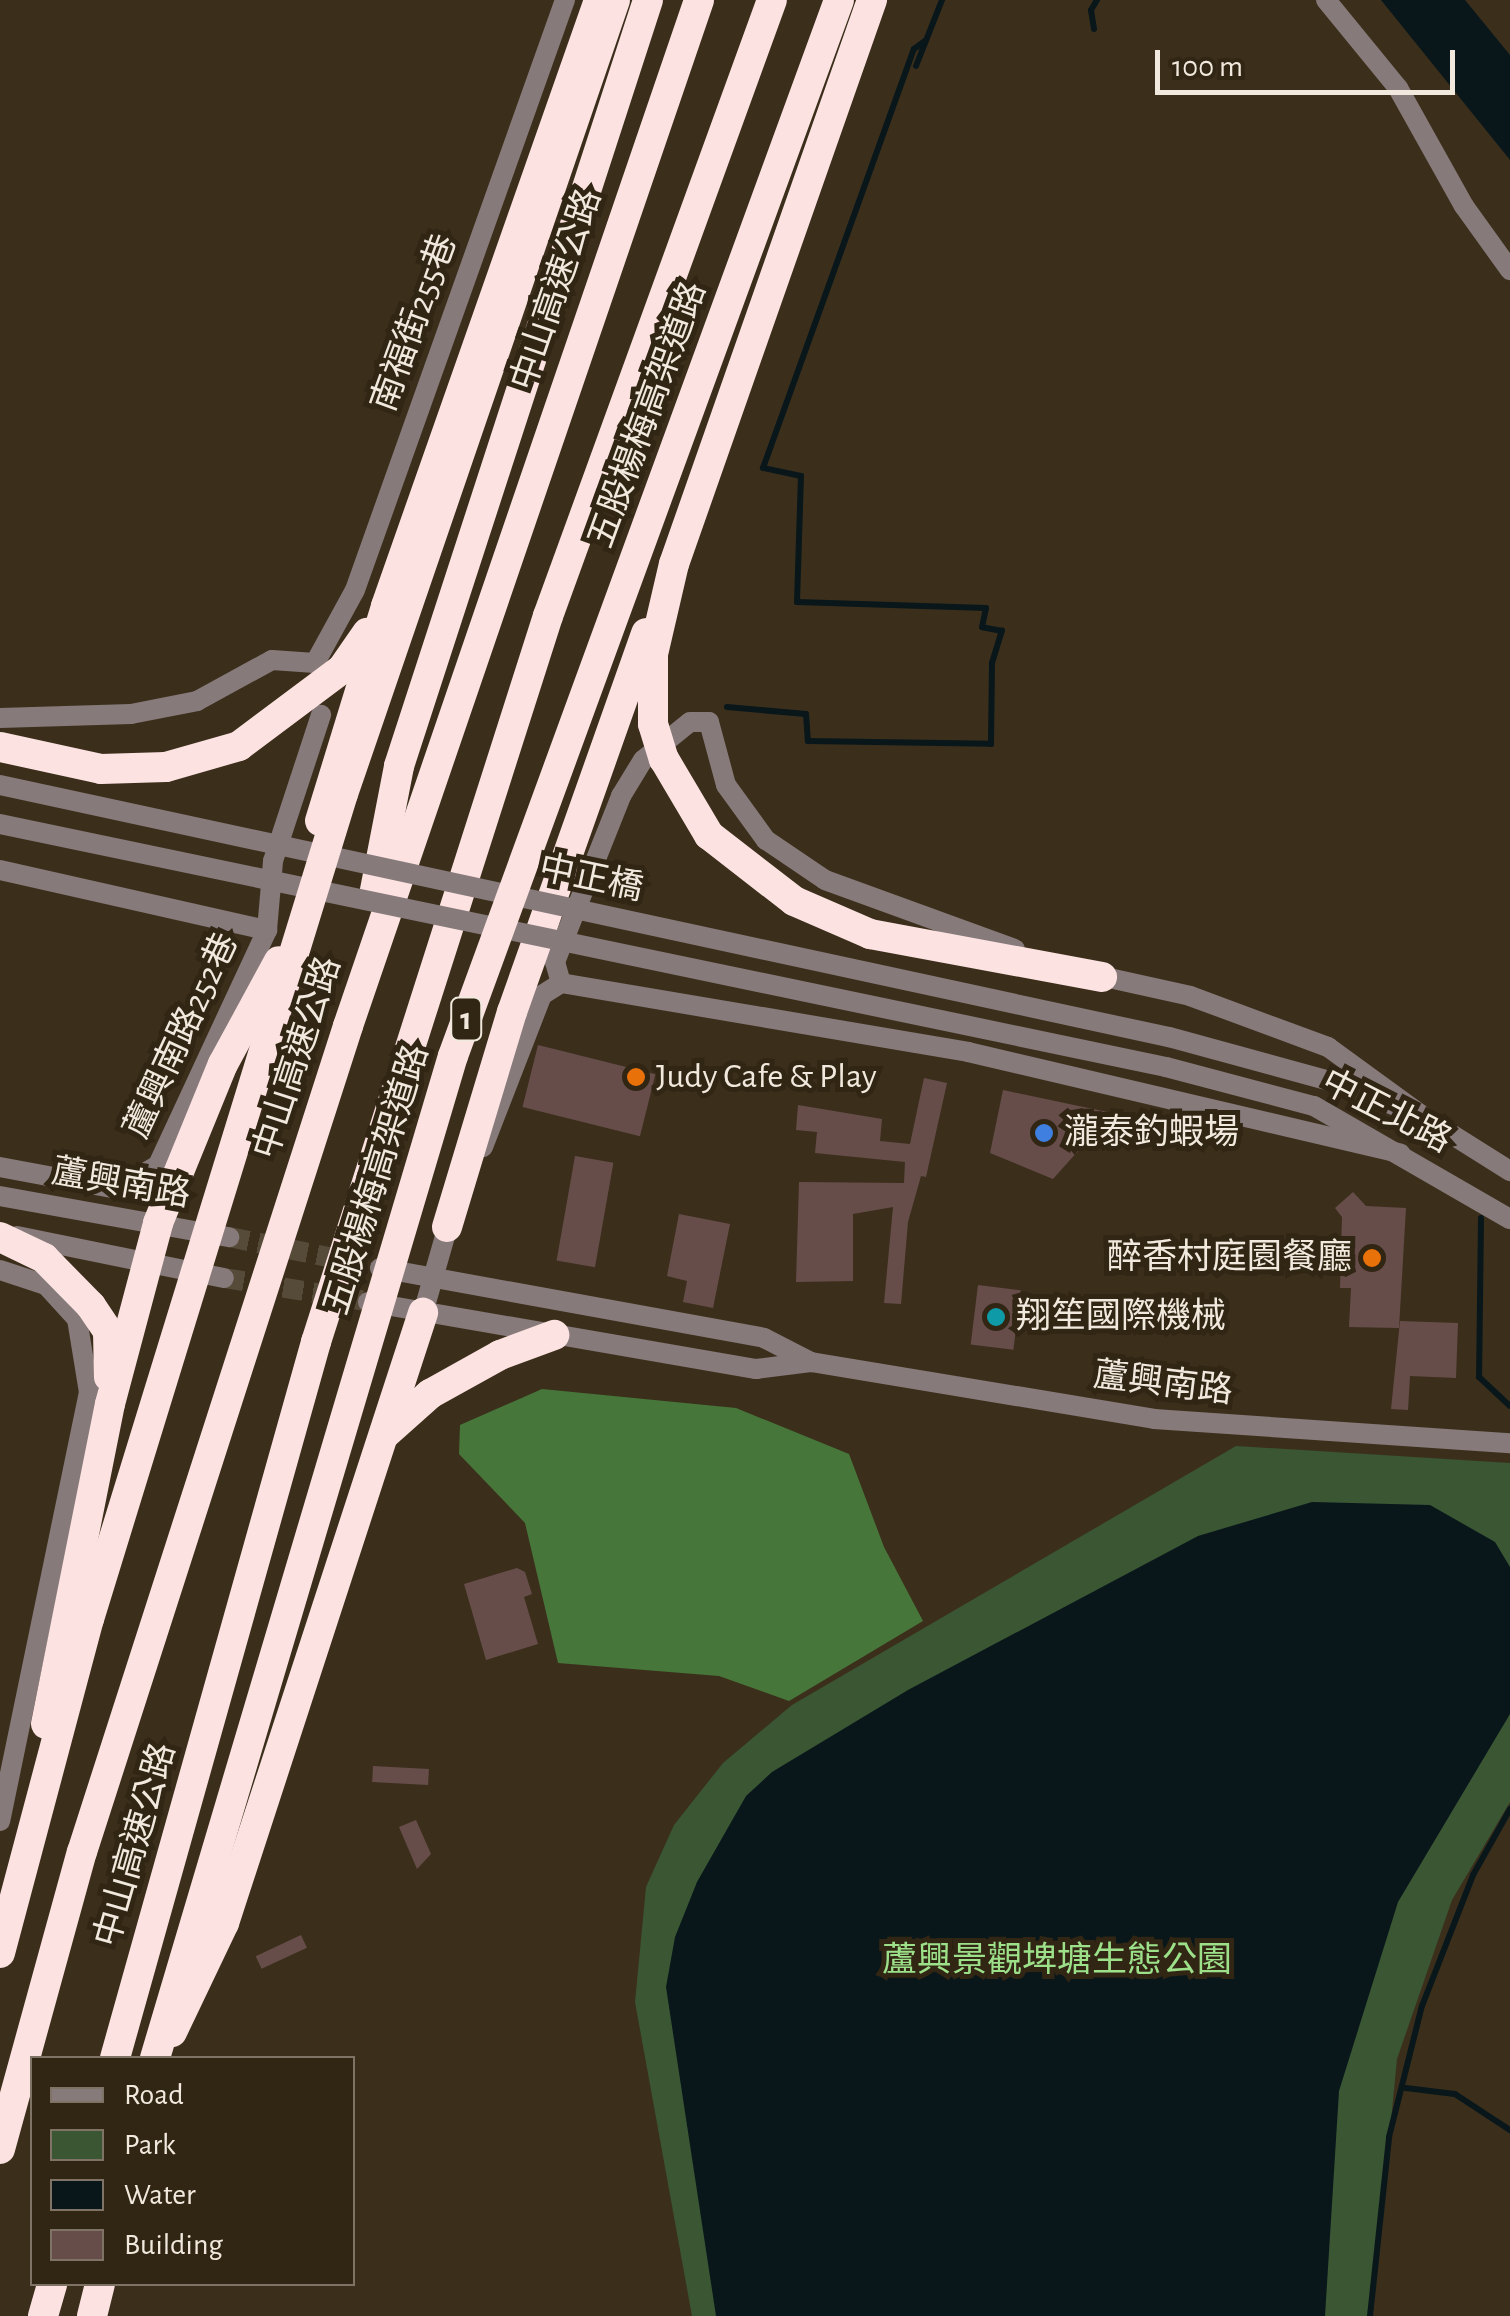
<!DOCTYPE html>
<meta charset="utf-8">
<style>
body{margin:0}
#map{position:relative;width:1510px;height:2316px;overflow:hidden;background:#3b2f1c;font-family:"Alegreya Sans","Noto Sans TC",sans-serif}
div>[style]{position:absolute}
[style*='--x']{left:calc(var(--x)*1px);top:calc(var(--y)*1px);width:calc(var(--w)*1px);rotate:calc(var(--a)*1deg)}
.green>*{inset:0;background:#3a5633}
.forest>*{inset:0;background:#47763a}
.water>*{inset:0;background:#09171b}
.stream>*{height:6px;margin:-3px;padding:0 3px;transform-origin:3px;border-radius:3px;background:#09171b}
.building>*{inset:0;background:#674d4a;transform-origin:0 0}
.minor-tunnel>*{height:20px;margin-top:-10px;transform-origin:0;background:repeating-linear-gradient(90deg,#564b39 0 20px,transparent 0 30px)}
.minor>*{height:20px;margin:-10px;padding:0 10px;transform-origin:10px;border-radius:10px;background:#877a7a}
.highway>*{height:30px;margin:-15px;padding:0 15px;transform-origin:15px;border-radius:15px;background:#fce2e1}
.minor-bridge>*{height:20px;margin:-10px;padding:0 10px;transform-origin:10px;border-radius:10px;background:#877a7a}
.highway-bridge>*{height:30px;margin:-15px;padding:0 15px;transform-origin:15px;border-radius:15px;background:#fce2e1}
.dots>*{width:28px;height:28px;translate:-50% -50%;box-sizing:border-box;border:5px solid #312513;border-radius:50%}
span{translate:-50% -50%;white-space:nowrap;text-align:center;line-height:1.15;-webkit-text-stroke:10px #312513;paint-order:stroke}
.shield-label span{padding:2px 8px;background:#312513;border:2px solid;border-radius:8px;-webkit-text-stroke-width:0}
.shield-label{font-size:32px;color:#f1e9dd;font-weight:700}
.street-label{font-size:35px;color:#f1e9dd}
.poi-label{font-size:35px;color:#f1e9dd}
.left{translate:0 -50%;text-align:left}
.right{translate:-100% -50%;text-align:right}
.park-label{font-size:35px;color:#9de08a}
.legend{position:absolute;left:30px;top:2056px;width:325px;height:230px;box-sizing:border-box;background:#312513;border:2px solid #7e7364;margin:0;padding:12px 18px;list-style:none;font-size:30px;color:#f1e9dd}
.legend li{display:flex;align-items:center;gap:20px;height:50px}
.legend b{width:50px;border:2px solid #7e7364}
.scale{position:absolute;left:1155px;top:50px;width:300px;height:45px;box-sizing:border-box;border:5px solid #f1e9dd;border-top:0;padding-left:12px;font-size:30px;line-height:35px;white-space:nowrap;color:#f1e9dd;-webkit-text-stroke:8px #312513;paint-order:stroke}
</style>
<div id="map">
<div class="green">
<div style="clip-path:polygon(1236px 1446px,1510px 1463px,1510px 1802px,1452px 1900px,1397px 2059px,1372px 2316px,692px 2316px,635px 2002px,646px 1887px,674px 1825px,723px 1763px,792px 1705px)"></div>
</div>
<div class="forest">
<div style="clip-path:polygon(542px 1389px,736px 1408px,849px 1454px,884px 1547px,923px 1621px,789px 1701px,719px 1676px,558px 1663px,525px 1523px,459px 1454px,460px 1425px)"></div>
</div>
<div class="water">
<div style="clip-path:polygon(1381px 0,1465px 0,1510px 55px,1510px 160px)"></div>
<div style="clip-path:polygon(1312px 1502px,1430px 1505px,1495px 1542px,1510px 1567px,1510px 1714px,1398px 1902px,1339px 2091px,1325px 2316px,716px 2316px,666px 1987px,675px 1937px,697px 1882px,746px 1796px,772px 1772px,908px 1690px,1198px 1536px)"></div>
</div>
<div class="stream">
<div style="--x:1094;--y:29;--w:19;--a:-99"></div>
<div style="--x:1091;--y:10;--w:12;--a:-59"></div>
<div style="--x:916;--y:66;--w:71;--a:-68.5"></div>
<div style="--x:727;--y:707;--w:79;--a:5.1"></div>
<div style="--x:806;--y:714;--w:27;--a:86"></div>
<div style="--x:808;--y:741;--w:183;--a:0.9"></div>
<div style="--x:991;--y:744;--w:81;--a:-89.3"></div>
<div style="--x:992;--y:663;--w:34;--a:-73"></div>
<div style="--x:1002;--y:631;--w:20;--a:-169"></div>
<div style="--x:982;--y:627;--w:19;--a:-78"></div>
<div style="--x:986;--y:608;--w:189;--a:-178.2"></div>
<div style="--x:797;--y:602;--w:126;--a:-88.2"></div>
<div style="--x:801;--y:476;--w:39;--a:-168"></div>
<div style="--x:763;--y:468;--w:445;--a:-70.2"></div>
<div style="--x:914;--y:49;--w:14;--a:-36"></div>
<div style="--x:1481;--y:1218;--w:159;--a:90.7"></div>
<div style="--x:1479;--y:1377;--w:42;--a:43.1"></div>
<div style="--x:1406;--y:2088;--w:49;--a:7"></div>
<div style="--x:1455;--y:2094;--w:66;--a:33.2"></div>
<div style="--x:1370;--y:2316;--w:180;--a:-83.9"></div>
<div style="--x:1389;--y:2137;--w:135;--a:-75.9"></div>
<div style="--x:1422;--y:2006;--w:141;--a:-68.7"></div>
<div style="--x:1473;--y:1875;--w:76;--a:-60.7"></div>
</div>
<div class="building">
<div style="left:538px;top:1045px;width:121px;height:64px;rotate:14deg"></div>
<div style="clip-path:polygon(924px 1078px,947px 1083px,926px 1177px,921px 1176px,908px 1222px,901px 1304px,884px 1303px,893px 1207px,853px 1214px,853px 1281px,796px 1282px,799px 1182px,904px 1183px,905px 1162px,815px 1153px,817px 1132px,796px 1130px,798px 1105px,882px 1119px,880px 1141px,910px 1144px)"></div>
<div style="clip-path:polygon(1003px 1090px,1112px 1113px,1053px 1179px,990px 1153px)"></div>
<div style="left:575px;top:1156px;width:39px;height:106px;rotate:10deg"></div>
<div style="clip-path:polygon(1353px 1192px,1366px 1206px,1406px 1208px,1399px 1328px,1349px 1327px,1351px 1288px,1340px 1288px,1342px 1217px,1335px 1208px)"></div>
<div style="clip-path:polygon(679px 1214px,730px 1224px,713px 1308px,683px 1302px,687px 1281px,667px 1276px)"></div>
<div style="left:978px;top:1285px;width:43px;height:60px;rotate:7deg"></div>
<div style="clip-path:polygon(1400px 1321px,1458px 1323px,1456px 1378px,1410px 1376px,1408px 1410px,1391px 1409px)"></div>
<div style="clip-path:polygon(517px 1568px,525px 1572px,532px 1594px,524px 1597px,538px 1644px,486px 1660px,464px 1584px)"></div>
<div style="left:373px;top:1766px;width:56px;height:16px;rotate:3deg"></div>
<div style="clip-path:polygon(416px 1820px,431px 1854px,417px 1869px,399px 1827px)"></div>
<div style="left:301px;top:1935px;width:14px;height:50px;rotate:65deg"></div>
</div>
<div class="minor-tunnel">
<div style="--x:229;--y:1237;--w:152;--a:11.4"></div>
<div style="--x:224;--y:1278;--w:144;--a:9.2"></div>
</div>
<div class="minor">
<div style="--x:1326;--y:0;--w:114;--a:50.7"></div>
<div style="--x:1398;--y:88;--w:135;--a:60.8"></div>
<div style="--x:1464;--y:206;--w:79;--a:54.3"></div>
<div style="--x:0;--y:718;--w:131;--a:-1.7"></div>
<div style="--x:131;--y:714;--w:67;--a:-11.1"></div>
<div style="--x:197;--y:701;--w:85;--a:-28.7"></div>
<div style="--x:272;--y:660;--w:43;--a:4"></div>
<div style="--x:315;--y:663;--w:83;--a:-61.3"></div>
<div style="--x:355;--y:590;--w:626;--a:-70.41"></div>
<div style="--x:0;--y:870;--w:274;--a:12.7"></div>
<div style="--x:1091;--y:974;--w:101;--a:12.5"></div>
<div style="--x:1190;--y:996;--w:147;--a:20.3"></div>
<div style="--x:1328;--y:1047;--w:119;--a:36.1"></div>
<div style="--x:561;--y:983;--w:22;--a:-106"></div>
<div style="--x:555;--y:962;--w:179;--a:-68.3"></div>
<div style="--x:621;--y:796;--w:42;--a:-58.6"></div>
<div style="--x:643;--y:760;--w:60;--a:-39"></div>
<div style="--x:690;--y:722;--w:19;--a:0"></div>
<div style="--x:709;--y:722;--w:65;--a:74.9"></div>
<div style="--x:726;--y:785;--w:68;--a:54"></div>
<div style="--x:766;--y:840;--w:71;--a:34.1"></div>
<div style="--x:825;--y:880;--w:202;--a:20"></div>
<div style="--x:1169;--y:1037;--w:170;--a:15.3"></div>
<div style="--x:1333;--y:1082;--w:97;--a:21"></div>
<div style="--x:1424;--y:1117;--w:102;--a:32.1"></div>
<div style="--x:1166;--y:1067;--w:153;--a:14.8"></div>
<div style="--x:1314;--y:1106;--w:226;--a:30"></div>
<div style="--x:483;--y:1147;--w:163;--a:-68.8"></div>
<div style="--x:542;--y:995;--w:22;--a:-32"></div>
<div style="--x:561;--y:983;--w:413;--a:9.6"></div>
<div style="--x:968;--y:1052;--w:444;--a:13.2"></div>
<div style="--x:0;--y:1167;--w:119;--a:10.6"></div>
<div style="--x:117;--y:1189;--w:48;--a:-30.3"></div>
<div style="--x:158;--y:1165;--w:259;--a:-65.1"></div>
<div style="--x:267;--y:930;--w:69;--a:-85"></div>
<div style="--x:273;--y:861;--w:154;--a:-71.8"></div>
<div style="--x:0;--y:1196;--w:233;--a:10.2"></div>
<div style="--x:17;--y:1236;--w:211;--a:11.5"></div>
<div style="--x:380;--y:1268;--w:390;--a:10.3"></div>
<div style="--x:764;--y:1338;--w:53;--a:27.1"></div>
<div style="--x:0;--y:1270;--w:48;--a:18.1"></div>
<div style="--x:46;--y:1285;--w:46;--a:47.6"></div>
<div style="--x:77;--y:1319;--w:74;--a:80.7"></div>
<div style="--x:89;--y:1392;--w:438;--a:101.7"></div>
<div style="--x:368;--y:1302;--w:394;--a:9.8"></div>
<div style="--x:756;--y:1369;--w:55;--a:-7.3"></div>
<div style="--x:811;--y:1362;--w:348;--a:9.4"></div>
<div style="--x:1154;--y:1419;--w:357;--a:3.9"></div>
<div style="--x:423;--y:1313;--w:98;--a:-74"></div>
</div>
<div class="highway">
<div style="--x:653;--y:724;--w:70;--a:-90"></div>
<div style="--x:653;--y:654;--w:92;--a:-76.9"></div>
<div style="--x:674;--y:564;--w:598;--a:-70.66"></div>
<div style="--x:0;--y:747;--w:103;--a:12.3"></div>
<div style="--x:101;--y:769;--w:65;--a:-1.8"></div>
<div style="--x:166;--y:767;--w:76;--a:-16"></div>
<div style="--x:239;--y:746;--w:129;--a:-36.8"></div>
<div style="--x:342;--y:669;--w:44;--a:-55.2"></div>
<div style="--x:664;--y:759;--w:88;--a:59.4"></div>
<div style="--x:709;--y:835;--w:108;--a:37.8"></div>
<div style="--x:794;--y:901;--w:83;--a:23.5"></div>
<div style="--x:870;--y:934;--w:236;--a:10.5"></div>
<div style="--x:320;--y:821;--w:225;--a:-72.9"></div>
<div style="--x:386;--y:606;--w:642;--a:-70.63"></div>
<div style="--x:374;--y:895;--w:131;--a:-79"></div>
<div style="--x:399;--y:766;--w:805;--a:-71.99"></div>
<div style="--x:447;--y:1227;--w:225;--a:-73.2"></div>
<div style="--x:512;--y:1012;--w:402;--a:-70.5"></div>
<div style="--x:0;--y:1237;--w:49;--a:25.5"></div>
<div style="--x:44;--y:1258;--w:67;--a:45.6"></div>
<div style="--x:91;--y:1306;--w:30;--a:56"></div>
<div style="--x:108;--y:1331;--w:46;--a:88.8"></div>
<div style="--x:384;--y:1435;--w:62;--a:-41.7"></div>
<div style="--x:430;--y:1394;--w:80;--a:-29.1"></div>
<div style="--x:500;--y:1355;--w:58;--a:-20.3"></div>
<div style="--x:46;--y:1724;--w:326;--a:-78.7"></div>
<div style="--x:110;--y:1404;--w:187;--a:-75.1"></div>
<div style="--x:158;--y:1223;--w:172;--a:-67.8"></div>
<div style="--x:223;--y:1064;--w:117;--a:-61.5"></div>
<div style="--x:172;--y:2032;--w:121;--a:-64.5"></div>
<div style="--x:224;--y:1923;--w:642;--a:-71.93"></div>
<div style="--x:115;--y:2058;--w:744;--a:-74.32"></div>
<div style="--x:316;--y:1342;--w:762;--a:-72.28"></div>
<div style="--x:548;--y:616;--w:655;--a:-70.02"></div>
<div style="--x:0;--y:2149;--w:308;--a:-74.6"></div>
<div style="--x:82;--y:1852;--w:868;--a:-72.15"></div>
<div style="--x:348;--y:1026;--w:1084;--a:-71.11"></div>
<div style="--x:43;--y:2316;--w:33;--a:-74"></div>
<div style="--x:92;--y:2316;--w:33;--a:-76"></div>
</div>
<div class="minor-bridge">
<div style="--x:0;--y:785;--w:1196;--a:12.17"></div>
<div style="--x:0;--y:824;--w:1191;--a:11.77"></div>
</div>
<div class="highway-bridge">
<div style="--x:653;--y:724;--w:37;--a:73"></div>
<div style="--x:0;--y:1953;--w:346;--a:-75.1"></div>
<div style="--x:89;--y:1619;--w:863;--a:-72.89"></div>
<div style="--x:343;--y:794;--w:839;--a:-71.09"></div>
<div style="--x:155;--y:2058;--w:1045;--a:-73.44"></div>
<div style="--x:453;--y:1056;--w:1124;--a:-69.92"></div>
</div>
<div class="dots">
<div style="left:636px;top:1077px;background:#e8710a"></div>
<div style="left:1044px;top:1133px;background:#3f7fe0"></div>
<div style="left:1372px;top:1258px;background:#e8710a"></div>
<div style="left:996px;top:1317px;background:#0f9aa8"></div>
</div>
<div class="shield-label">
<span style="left:466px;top:1019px">1</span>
</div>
<div class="street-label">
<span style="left:557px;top:290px;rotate:-71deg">中山高速公路</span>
<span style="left:415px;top:323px;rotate:-70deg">南福街255巷</span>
<span style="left:648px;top:415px;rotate:-70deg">五股楊梅高架道路</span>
<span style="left:591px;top:879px;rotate:12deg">中正橋</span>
<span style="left:182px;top:1036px;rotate:-65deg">蘆興南路252巷</span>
<span style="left:298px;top:1058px;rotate:-72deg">中山高速公路</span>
<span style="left:1386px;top:1112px;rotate:27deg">中正北路</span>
<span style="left:377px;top:1180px;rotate:-73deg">五股楊梅高架道路</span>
<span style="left:121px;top:1184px;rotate:10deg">蘆興南路</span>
<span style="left:1163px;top:1384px;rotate:7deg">蘆興南路</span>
<span style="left:136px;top:1845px;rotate:-74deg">中山高速公路</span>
</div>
<div class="poi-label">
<span class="left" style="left:656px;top:1077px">Judy Cafe &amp; Play</span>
<span class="left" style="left:1064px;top:1133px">瀧泰釣蝦場</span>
<span class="right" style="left:1352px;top:1258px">醉香村庭園餐廳</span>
<span class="left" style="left:1016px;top:1317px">翔笙國際機械</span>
</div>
<div class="park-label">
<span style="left:1057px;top:1961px">蘆興景觀埤塘生態公園</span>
</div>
<ul class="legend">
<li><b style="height:12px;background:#877a7a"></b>Road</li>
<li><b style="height:28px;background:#3a5633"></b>Park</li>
<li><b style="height:28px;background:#09171b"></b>Water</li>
<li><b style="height:28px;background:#674d4a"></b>Building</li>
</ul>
<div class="scale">100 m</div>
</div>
